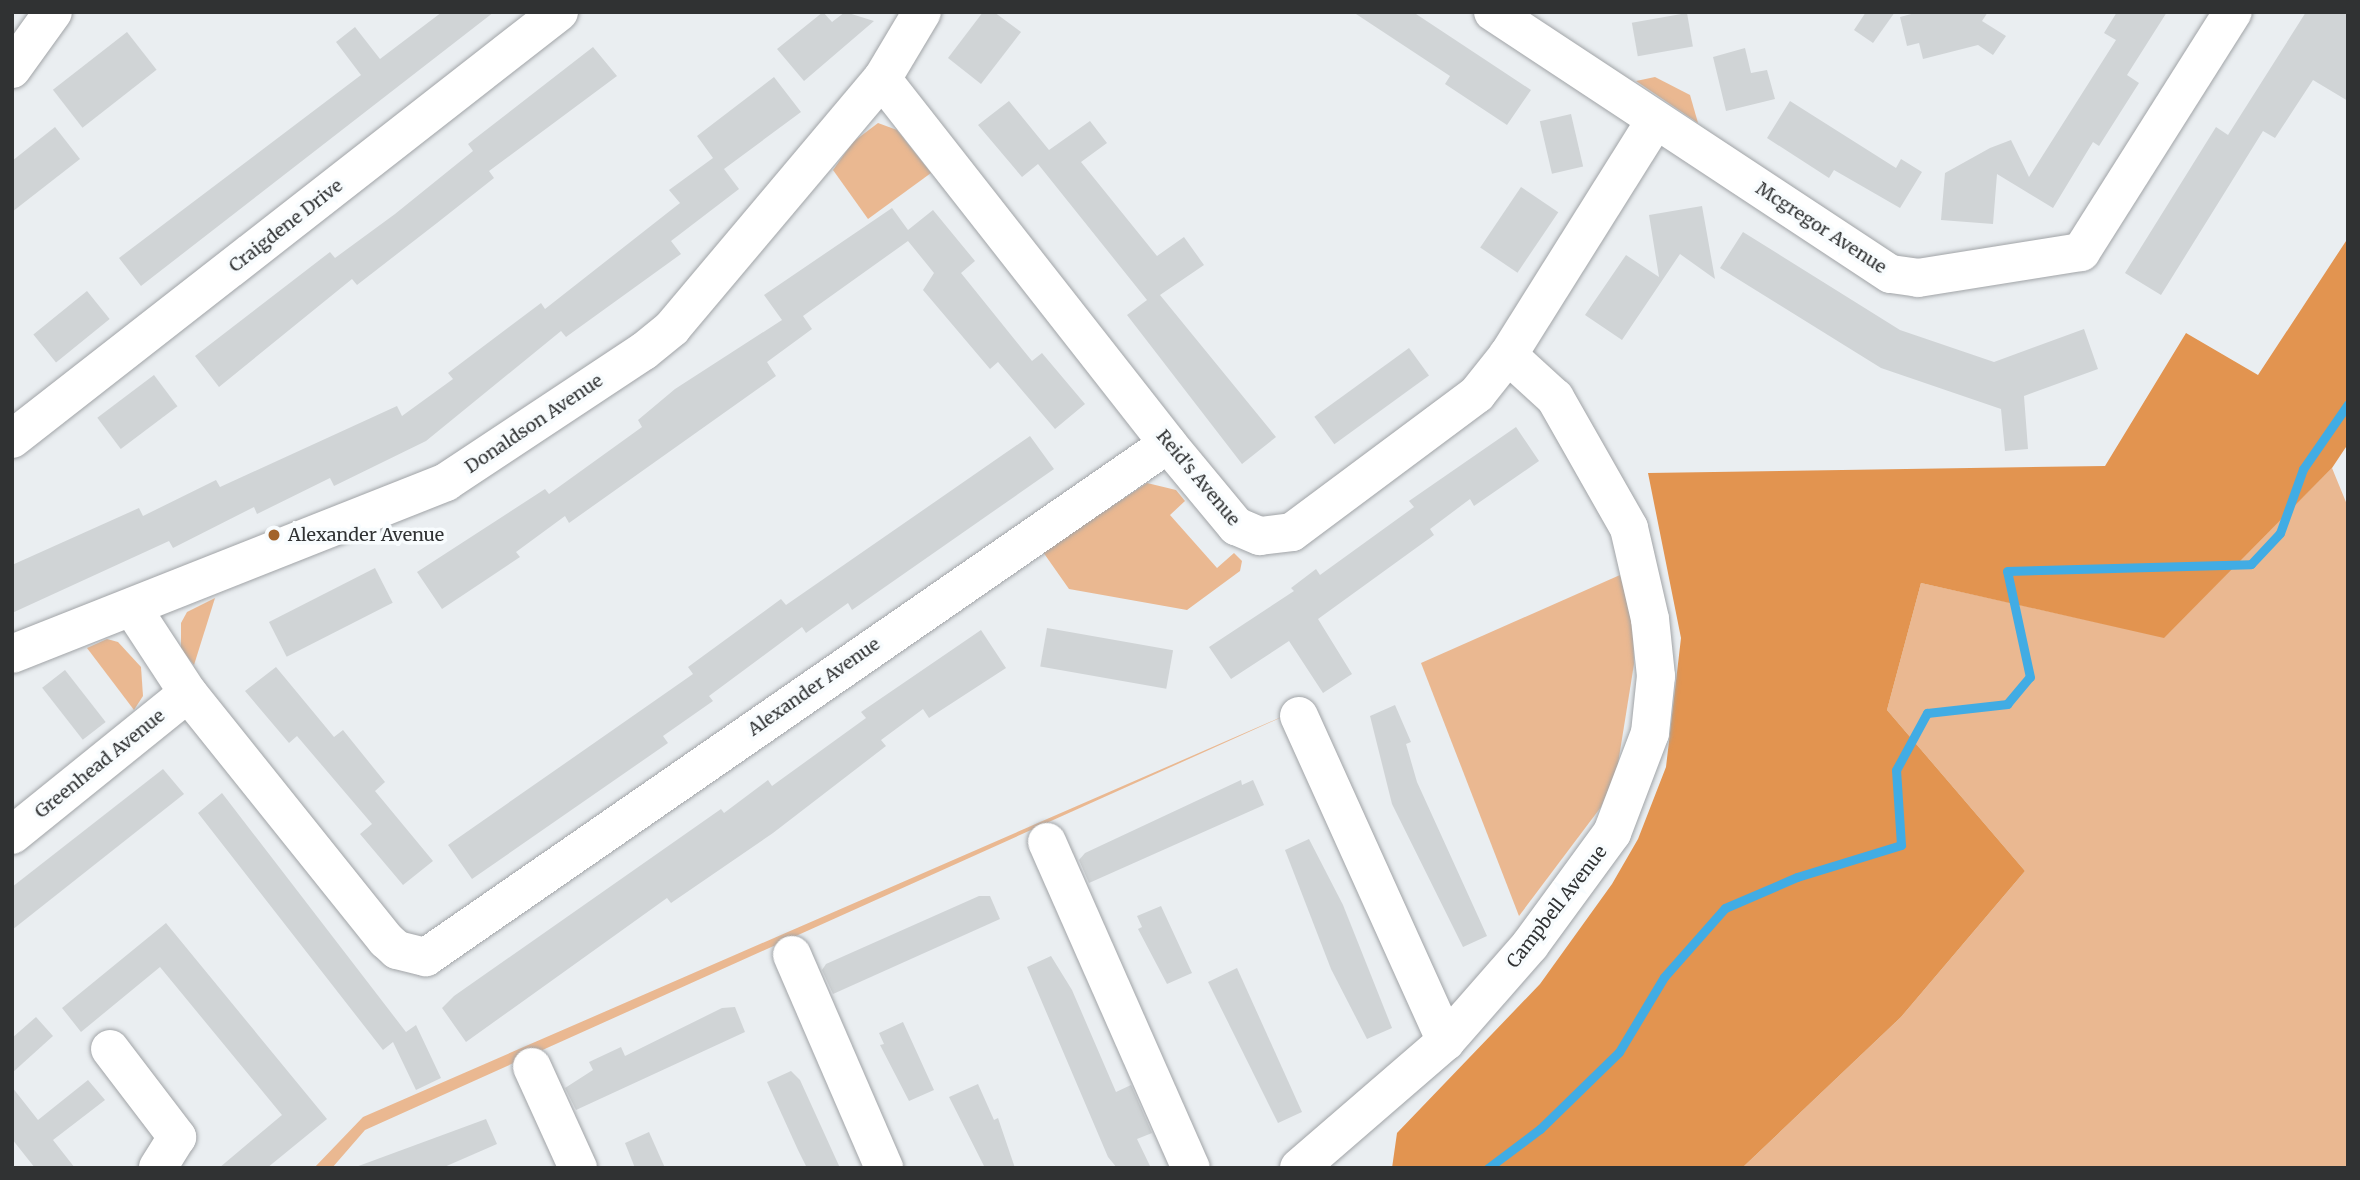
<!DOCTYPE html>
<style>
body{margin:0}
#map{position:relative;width:2360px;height:1180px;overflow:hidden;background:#eaeef1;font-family:Merriweather,serif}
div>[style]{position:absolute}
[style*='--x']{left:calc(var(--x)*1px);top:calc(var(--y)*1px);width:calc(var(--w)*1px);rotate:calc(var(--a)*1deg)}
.green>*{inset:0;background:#eab891}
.forest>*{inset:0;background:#e29450}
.stream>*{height:9px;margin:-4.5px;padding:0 4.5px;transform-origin:4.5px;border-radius:4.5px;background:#41ace4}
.building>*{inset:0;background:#d0d4d6;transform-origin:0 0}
.roads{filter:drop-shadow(0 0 2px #a1a4a7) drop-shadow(0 0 2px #a1a4a7)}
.minor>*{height:38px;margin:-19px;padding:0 19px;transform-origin:19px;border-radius:19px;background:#fff}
.dots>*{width:19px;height:19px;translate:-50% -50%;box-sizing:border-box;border:4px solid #f8fcfe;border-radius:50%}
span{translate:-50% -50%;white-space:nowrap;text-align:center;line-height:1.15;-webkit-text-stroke:7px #f8fcfe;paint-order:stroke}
.street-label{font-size:18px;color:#303233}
.poi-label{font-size:18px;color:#303233}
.left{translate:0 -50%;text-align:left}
.frame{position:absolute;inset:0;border:14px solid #303233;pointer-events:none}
</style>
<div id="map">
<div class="green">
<div style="clip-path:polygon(1655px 77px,1690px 95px,1698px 123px,1636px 81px)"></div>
<div style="clip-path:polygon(878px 123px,897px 130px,931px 173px,868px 219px,833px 170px,853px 142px)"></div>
<div style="clip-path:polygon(2332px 468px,2348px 507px,2348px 1168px,1742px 1168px,1901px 1017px,2025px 871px,1887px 710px,1921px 583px,2164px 637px)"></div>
<div style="clip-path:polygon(1147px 483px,1176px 490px,1185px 501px,1170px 515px,1217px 568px,1234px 553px,1242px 561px,1240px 571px,1187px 610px,1069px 589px,1043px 552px)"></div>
<div style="clip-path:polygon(1620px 575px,1633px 624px,1634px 664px,1617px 770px,1601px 807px,1519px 916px,1421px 663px)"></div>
<div style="clip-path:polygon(215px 598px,194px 665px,181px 649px,181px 623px,187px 612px)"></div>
<div style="clip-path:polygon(107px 639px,118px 642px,141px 667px,143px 696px,134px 710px,87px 648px)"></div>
<div style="clip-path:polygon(1302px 708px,365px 1130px,332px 1168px,314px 1168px,363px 1117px)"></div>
</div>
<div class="forest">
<div style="clip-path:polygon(2348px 238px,2348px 444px,2332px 468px,2164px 638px,1921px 583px,1887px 710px,2025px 871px,1901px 1017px,1742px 1168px,1392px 1168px,1397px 1133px,1540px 984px,1612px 884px,1638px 839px,1666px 767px,1681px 638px,1648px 473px,2105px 466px,2186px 333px,2258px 375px)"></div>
</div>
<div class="stream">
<div style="--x:1488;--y:1168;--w:65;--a:-36.9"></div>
<div style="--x:1540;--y:1129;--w:110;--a:-44.3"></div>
<div style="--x:1619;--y:1052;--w:87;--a:-59"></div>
<div style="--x:1664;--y:977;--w:92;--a:-48.5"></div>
<div style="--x:1725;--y:908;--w:78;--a:-23.3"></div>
<div style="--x:1797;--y:877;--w:109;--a:-17.1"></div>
<div style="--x:1901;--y:845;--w:75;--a:-93.8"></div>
<div style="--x:1896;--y:770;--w:65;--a:-61.5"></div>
<div style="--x:1927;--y:713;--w:81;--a:-6.4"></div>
<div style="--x:2007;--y:704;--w:35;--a:-50"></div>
<div style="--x:2030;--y:677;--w:108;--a:-102.2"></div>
<div style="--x:2007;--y:571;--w:244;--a:-1.6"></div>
<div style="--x:2251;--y:564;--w:42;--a:-46.9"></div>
<div style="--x:2280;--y:533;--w:68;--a:-70.2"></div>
<div style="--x:2303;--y:469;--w:79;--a:-55.3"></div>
</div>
<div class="building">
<div style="clip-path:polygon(442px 12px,494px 12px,141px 286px,119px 258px,361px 75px,336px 42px,355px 27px,380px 59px)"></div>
<div style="clip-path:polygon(823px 12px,832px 22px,845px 12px,874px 21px,804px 81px,777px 49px)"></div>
<div style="clip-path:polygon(983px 12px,994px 12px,1021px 32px,981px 84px,948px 58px)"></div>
<div style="clip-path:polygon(1353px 12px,1413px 12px,1531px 90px,1507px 125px,1445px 84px,1450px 76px)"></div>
<div style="clip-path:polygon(1866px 12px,1895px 12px,1873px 43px,1854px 30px)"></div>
<div style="clip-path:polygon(1919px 12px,1988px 12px,1982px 21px,2006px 36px,1993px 55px,1978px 45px,1923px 59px,1919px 43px,1907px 46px,1900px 17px)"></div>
<div style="clip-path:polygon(2117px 12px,2167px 12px,2127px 75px,2139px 83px,2099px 146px,2093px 142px,2053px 208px,1997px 174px,1993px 224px,1941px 220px,1945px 173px,1990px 148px,2011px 140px,2029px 177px,2116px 40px,2104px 33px)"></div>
<div style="clip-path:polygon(2306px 12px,2348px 12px,2348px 101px,2313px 80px,2275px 138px,2263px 131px,2161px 295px,2125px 273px,2216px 127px,2228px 135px)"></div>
<div style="left:1687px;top:13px;width:34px;height:56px;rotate:80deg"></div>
<div style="left:127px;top:32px;width:48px;height:94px;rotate:52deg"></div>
<div style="clip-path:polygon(593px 47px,617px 76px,489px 171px,494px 178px,437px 223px,357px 285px,352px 279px,219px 387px,195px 356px,330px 252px,335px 258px,395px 214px,473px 151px,468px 144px)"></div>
<div style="clip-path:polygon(1745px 48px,1751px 73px,1767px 70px,1775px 99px,1726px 111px,1713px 57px)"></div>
<div style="clip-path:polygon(774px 77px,801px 112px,724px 169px,739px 189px,671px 241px,681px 254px,566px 337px,561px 331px,426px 441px,334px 486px,330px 478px,257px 514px,254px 507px,173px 548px,169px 541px,12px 613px,12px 565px,139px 508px,143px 516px,216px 480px,220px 487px,397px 406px,402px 416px,453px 379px,448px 373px,541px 303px,545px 309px,680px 203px,669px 190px,713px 158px,697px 136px)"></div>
<div style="clip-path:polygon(1009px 101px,1049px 150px,1090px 121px,1107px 143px,1081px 162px,1157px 256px,1184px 237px,1204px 265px,1160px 295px,1276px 437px,1242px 464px,1127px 315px,1147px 300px,1038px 164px,1022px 177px,978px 125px)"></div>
<div style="clip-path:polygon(1790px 101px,1896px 168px,1901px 159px,1922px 172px,1900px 208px,1834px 170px,1829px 178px,1767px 138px)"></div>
<div style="left:1571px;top:114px;width:54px;height:32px;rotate:77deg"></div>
<div style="clip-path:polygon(55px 127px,80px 159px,12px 212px,12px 161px)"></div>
<div style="left:1521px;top:187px;width:45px;height:73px;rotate:34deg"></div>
<div style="clip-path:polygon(1702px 206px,1715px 279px,1680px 254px,1622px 340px,1585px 315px,1626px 255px,1659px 277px,1649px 215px)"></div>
<div style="clip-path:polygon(892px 208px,908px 230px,933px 210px,975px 261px,961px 273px,1032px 361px,1042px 353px,1085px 404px,1055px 429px,998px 362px,990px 369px,923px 290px,934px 273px,908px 241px,803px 316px,812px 329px,767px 362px,776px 376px,569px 523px,565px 516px,516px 552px,520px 557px,442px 609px,417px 572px,545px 489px,549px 494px,642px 427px,638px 420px,675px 389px,782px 320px,764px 295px)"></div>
<div style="clip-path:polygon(1743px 232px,1900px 330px,1994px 362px,2084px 329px,2098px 369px,2024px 396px,2028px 449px,2005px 451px,2001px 409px,1881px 368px,1720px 268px)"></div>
<div style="left:87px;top:291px;width:36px;height:69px;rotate:51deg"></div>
<div style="left:1409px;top:348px;width:34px;height:117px;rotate:54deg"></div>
<div style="left:154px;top:375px;width:39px;height:71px;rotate:53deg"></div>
<div style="clip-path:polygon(1516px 427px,1539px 461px,1474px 506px,1470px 499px,1430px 529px,1434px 535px,1318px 619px,1352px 674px,1323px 693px,1289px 641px,1231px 679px,1209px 647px,1294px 591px,1291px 588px,1316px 569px,1320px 575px,1414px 507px,1409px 501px)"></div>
<div style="clip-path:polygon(1030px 436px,1054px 469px,852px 610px,848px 603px,806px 633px,802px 627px,709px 696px,713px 701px,663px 736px,668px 743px,472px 879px,448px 845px,693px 674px,688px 667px,781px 599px,786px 605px)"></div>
<div style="left:375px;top:568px;width:39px;height:119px;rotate:63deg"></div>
<div style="left:1047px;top:628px;width:128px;height:39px;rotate:10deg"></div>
<div style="clip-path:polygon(981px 630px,1006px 668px,929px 718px,923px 709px,881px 740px,886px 746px,773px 833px,671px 903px,667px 898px,466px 1042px,442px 1008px,454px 996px,721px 809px,724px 813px,768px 780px,772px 786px,866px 718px,861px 712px)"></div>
<div style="clip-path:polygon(276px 667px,334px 737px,343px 730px,385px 782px,375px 791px,433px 861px,403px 885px,360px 834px,372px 824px,297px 736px,289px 743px,245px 691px)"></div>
<div style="left:65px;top:670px;width:66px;height:29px;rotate:52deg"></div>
<div style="clip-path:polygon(1395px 705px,1411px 742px,1406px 744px,1417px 782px,1487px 936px,1463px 947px,1392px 804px,1370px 716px)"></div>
<div style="clip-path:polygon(163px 769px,184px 794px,12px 930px,12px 887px)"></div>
<div style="clip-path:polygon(1241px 780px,1242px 785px,1253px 780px,1264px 805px,1089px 883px,1079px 860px,1085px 853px)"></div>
<div style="clip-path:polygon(222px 793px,406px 1032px,416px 1025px,441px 1078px,416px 1090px,393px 1042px,383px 1050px,198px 813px)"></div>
<div style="clip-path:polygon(1309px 839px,1343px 905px,1392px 1028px,1367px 1039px,1331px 969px,1285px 850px)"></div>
<div style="clip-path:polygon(979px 896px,990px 896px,1000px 919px,833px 994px,822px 970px,826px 964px)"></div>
<div style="clip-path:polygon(1161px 906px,1192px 973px,1167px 984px,1138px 929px,1142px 927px,1137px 916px)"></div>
<div style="clip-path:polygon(166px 923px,327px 1119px,267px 1168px,219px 1168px,282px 1115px,160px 967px,81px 1032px,62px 1008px)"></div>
<div style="clip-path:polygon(1051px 956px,1072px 990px,1116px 1092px,1131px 1085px,1152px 1133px,1137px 1139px,1151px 1168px,1117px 1168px,1108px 1157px,1027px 967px)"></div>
<div style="clip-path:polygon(1237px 968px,1302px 1112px,1278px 1123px,1208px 982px)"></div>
<div style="clip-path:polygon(735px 1007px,745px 1032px,576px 1110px,565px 1088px,593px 1070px,589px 1062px,621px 1047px,625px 1056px,722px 1008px)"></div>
<div style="clip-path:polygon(36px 1017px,53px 1036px,12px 1073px,12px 1038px)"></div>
<div style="clip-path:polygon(903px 1022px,934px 1090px,909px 1101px,880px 1045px,884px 1044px,879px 1033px)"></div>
<div style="clip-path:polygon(791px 1071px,800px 1080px,840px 1168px,807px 1168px,798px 1150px,767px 1082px)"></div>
<div style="clip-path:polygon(88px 1080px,105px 1100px,53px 1140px,75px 1168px,35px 1168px,12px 1139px,12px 1087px,38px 1120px)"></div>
<div style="clip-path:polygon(978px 1084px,994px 1120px,998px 1118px,1015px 1168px,985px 1168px,949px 1097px)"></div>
<div style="clip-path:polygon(486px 1119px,497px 1144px,442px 1168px,353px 1168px)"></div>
<div style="clip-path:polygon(649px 1132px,665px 1168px,635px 1168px,625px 1143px)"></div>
</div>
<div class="roads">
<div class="minor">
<div style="--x:1493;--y:12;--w:476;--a:33.4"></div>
<div style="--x:1891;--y:274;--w:27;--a:8"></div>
<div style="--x:1918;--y:278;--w:165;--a:-9.1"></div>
<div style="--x:2081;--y:252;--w:284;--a:-57.7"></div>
<div style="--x:12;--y:69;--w:70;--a:-54.3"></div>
<div style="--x:882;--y:79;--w:464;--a:51.9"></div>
<div style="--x:1168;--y:444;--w:107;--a:50.3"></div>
<div style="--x:1236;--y:526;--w:26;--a:23"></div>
<div style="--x:1260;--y:536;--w:32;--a:-7"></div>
<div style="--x:1292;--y:532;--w:231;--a:-36.7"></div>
<div style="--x:1477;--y:394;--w:50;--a:-51.5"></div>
<div style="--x:1508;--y:355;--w:276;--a:-57.9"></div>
<div style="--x:12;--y:439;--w:694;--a:-37.98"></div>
<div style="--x:133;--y:609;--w:100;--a:56.8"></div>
<div style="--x:188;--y:693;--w:317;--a:51.3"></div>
<div style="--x:386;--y:940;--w:15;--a:42"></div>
<div style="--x:397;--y:950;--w:30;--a:14"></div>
<div style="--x:426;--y:957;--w:902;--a:-34.66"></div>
<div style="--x:12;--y:654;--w:467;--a:-21.6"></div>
<div style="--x:446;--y:482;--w:237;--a:-33.5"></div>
<div style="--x:644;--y:351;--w:36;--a:-39"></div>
<div style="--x:672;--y:328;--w:326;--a:-49.9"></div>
<div style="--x:882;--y:79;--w:78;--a:-59.2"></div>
<div style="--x:1299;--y:716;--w:357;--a:65.7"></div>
<div style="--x:12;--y:835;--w:226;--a:-38.9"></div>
<div style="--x:1047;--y:842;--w:356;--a:66.2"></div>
<div style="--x:792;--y:955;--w:232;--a:66.6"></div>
<div style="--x:110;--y:1049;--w:111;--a:52.7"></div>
<div style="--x:177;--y:1137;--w:36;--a:122"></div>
<div style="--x:532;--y:1067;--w:111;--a:65.5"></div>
<div style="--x:1299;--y:1168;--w:194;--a:-40.8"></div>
<div style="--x:1446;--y:1041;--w:128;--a:-48.8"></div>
<div style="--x:1530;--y:945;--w:139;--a:-53.8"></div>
<div style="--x:1612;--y:833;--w:107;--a:-69.2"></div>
<div style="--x:1650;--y:733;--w:57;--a:-84"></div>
<div style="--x:1656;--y:676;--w:57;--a:-96"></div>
<div style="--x:1650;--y:619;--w:93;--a:-103"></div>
<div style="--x:1629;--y:528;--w:150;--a:-119.6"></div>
<div style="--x:1555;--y:398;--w:64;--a:-137.5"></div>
</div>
</div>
<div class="dots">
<div style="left:274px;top:535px;background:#a2632a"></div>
</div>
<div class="street-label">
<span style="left:286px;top:226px;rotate:-38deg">Craigdene Drive</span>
<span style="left:1821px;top:228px;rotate:33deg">Mcgregor Avenue</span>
<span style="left:534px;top:424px;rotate:-34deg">Donaldson Avenue</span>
<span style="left:1198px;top:478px;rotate:50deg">Reid's Avenue</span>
<span style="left:814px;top:687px;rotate:-35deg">Alexander Avenue</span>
<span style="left:100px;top:764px;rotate:-39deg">Greenhead Avenue</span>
<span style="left:1557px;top:907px;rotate:-52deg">Campbell Avenue</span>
</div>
<div class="poi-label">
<span class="left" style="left:288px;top:535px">Alexander Avenue</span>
</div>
<div class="frame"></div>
</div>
